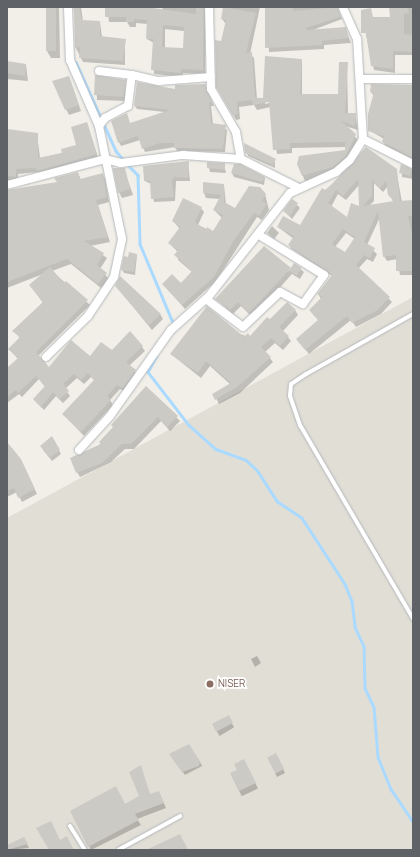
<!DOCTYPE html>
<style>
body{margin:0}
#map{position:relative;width:420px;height:857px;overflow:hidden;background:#f1efe8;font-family:Manrope,sans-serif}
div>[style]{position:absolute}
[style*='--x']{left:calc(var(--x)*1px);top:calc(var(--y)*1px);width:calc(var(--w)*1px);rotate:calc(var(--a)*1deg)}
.education>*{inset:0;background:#e1ded6}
.shadow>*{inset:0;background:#0003;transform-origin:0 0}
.stream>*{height:2.5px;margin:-1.25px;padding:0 1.25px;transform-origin:1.25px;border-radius:1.25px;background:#aadaff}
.building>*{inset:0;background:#cccac5;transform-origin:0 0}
.roads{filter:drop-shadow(0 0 1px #b5b8bc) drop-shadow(0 0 1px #b5b8bc)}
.lane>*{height:4px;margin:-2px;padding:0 2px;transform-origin:2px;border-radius:2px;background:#fff}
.street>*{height:8px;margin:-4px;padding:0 4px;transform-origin:4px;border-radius:4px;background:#fff}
.dots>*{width:11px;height:11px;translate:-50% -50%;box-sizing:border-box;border:2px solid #fff;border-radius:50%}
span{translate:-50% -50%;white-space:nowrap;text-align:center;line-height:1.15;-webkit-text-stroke:3.5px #fff;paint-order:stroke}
.education-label{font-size:10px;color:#785e54}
.left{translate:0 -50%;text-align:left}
.frame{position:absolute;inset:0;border:8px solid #5f6368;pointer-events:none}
</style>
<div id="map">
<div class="education">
<div style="clip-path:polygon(413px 297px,413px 850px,7px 850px,7px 518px)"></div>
</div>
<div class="shadow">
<div style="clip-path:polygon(47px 7px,59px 7px,60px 58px,51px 58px,47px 51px)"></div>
<div style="clip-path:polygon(73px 7px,81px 7px,83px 21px,100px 22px,102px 37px,125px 40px,125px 65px,83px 62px,76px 48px,77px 16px)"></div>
<div style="clip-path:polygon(evenodd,107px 7px,162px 10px,163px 7px,206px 7px,205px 74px,183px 73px,183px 77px,154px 74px,154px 43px,147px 39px,148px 24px,136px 23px,136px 27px,130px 27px,127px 22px,109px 22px,107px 7px,165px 29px,184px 31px,184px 49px,165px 48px,165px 29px)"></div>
<div style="clip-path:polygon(evenodd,230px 7px,260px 7px,250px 54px,254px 58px,257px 99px,264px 99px,302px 60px,302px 95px,339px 95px,347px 63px,348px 114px,355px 114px,358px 130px,345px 126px,358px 140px,348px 160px,336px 172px,305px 181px,298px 164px,346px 151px,346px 147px,292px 148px,292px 153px,277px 154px,270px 107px,257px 110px,254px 105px,239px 107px,240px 119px,236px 120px,217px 87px,226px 24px,222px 19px,230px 7px,265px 102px,274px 102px,265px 104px,265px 102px)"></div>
<div style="clip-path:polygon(267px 7px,337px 7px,342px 19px,313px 30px,345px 28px,351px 43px,324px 45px,324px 49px,269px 52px)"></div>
<div style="clip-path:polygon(390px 7px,413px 7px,413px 55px,395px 55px,395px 73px,374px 70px,362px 17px,391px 18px)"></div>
<div style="clip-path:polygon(7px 62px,26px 65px,28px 81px,7px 79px)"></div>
<div style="clip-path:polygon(96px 76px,125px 81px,126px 101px,97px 100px)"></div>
<div style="clip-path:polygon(69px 77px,81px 111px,69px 115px,66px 109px)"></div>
<div style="clip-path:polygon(205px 85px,214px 106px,211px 106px,213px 124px,227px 130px,225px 152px,177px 151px,175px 147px,145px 152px,140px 140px,121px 146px,119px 142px,130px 124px,165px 112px,137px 109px,135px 106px,175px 91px)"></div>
<div style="clip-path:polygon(413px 88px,413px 161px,385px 146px,384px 139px,369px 130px,374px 96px,371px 92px)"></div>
<div style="clip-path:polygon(87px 123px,98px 158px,41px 175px,38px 172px,18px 174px,18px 181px,7px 180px,7px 130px,37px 134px,40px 158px,63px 153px,78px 146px)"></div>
<div style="clip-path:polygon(245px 145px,275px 160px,275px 168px,248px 156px)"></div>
<div style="clip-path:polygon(evenodd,366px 148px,396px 170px,402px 202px,413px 201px,413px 275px,400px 275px,397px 259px,387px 261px,384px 256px,380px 217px,367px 245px,377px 254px,373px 262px,367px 259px,358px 269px,392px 302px,381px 314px,356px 327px,351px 320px,309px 354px,297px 339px,319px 321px,310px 310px,321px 299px,318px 294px,332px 276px,292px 249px,289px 245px,294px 239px,278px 227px,301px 227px,325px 192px,366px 148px,374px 183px,383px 192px,388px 186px,393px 202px,369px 206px,374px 201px,374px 183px,366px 148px,359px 185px,360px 207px,347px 218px,331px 207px,338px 194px,346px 200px,359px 185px,366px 148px,346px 233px,355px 239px,345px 254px,335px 247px,346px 233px)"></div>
<div style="clip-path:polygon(188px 162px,190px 181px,176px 181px,175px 201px,154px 202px,151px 184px,145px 181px,144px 167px)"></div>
<div style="clip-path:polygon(208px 163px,224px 164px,226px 173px,210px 172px)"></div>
<div style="clip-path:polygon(239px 165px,265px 178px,264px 185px,234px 177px,232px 173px)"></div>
<div style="clip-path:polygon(402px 166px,413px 170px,413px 179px,402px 177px)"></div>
<div style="clip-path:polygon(124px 169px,133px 195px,122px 198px,119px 192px)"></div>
<div style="clip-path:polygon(78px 173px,81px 180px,103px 175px,105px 179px,109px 202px,98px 205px,110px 242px,90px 246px,107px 258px,100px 269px,109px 279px,101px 288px,71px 264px,52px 271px,90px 305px,38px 356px,49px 368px,112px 351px,142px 347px,145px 351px,129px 366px,138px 375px,125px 392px,120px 389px,110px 400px,113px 405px,84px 436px,63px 414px,95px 381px,91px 377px,84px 384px,77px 378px,65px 389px,70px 396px,63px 403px,56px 396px,44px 410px,34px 400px,45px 387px,39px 379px,22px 397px,19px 394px,7px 403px,7px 370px,18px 359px,9px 349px,20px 338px,14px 331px,43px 303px,30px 285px,43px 274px,7px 288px,7px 191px,58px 183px)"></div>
<div style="clip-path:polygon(224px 185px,226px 205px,236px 210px,265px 194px,269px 210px,262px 220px,257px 217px,216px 281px,185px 309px,163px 284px,181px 285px,192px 272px,178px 260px,178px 252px,169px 243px,180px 229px,173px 221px,201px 208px,204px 212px,198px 225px,213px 232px,222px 218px,214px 210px,220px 199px,206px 198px,204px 193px)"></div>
<div style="clip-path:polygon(292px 200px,300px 208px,292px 219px,284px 211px)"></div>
<div style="clip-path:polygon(272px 226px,279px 233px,274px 239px,267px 233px)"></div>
<div style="clip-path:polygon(137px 255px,135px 275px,124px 273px,122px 269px,129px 258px)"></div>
<div style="clip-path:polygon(295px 265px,304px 272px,300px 279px,292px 274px,253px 318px,241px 306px,233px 314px,216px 299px,291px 270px)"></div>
<div style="clip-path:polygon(116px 286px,160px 314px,163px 319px,152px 330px)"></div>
<div style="clip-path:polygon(207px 308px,235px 332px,251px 338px,270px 321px,295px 310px,298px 315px,283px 331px,291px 341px,283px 350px,275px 343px,265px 352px,273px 362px,240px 393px,219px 404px,214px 394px,230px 384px,210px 366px,201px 378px,171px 354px)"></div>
<div style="clip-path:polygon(146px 388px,180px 421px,170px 431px,161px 421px,134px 449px,125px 449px,111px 462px,80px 477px,77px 472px)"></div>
<div style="clip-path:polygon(52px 438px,61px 454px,52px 461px,43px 450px)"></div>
<div style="clip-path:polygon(7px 443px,23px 465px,37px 494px,22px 502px,17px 492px,7px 497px)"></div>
<div style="clip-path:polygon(257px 656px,261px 663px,255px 667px,251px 659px)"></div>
<div style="left:228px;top:717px;width:12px;height:17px;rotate:59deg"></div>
<div style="clip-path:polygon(172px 758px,200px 762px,202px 766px,185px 775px)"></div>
<div style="clip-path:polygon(278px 758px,285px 773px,277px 777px,275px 773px)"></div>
<div style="clip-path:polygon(140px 766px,150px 795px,159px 792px,166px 808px,137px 819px,141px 825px,91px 850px,72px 811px,125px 806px,140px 797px)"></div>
<div style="left:247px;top:766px;width:25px;height:18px;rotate:64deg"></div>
<div style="clip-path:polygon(24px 838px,29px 848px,7px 850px,7px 847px)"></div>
</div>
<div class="stream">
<div style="--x:76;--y:62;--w:98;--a:65.8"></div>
<div style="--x:116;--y:151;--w:12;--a:48"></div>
<div style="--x:127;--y:164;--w:16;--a:45"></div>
<div style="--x:138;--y:175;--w:69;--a:88.3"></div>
<div style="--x:140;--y:244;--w:88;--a:67.2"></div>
<div style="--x:157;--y:356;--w:18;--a:119"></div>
<div style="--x:148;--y:372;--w:67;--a:52.3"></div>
<div style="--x:189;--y:425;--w:36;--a:42"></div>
<div style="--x:216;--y:449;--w:32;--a:20"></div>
<div style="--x:246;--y:460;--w:15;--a:42"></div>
<div style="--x:257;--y:470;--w:37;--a:57"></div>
<div style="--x:277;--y:501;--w:30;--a:34"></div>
<div style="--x:302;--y:518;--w:79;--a:56.9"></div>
<div style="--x:345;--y:584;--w:18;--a:68"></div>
<div style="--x:352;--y:601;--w:26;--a:83"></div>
<div style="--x:355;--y:627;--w:21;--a:65"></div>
<div style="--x:364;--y:646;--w:42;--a:88.6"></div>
<div style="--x:365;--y:688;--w:21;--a:65"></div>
<div style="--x:374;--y:707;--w:50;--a:85.4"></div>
<div style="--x:378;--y:757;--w:35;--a:68"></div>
<div style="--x:391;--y:789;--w:40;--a:56"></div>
</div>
<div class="building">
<div style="left:46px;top:7px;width:10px;height:44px"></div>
<div style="clip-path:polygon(74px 7px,79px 7px,82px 20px,100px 21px,100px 36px,126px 39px,123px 61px,79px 58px,80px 47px,75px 48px)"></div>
<div style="clip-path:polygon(evenodd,105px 7px,146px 7px,196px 14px,196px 7px,204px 7px,203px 70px,181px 69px,181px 73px,151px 70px,153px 39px,146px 39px,147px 20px,134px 19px,134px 22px,126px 22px,126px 17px,105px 17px,105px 7px,163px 25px,184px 27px,183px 48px,162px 47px,163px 25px)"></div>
<div style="clip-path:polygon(223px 7px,256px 13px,246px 53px,252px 52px,255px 98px,263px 98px,265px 56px,302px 59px,300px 94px,338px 94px,339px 62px,348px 62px,345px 113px,356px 113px,355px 126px,341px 121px,356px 134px,346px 156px,333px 167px,302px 176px,297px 164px,299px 156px,345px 150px,345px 142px,290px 143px,290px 149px,273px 150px,269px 102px,253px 105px,252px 100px,237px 102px,238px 114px,233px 116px,216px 87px,215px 40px,221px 41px,226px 20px,221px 19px)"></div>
<div style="clip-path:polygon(265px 7px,292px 7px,293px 11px,338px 7px,340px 17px,306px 28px,307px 30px,346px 27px,349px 38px,322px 41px,322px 45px,265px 48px)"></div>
<div style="clip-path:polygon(389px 7px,408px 7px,409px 13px,404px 14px,404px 34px,413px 35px,413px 52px,393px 51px,393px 69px,371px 66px,366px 33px,361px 33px,361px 10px,371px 8px,373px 17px,390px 17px)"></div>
<div style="clip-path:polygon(7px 61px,26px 64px,25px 76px,7px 73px)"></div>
<div style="clip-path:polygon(95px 75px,126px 80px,124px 97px,94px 95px)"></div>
<div style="clip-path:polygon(69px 76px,79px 105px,65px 110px,52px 81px)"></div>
<div style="clip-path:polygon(137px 82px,175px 89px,175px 85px,205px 84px,212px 102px,209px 103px,211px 123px,226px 125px,223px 149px,174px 148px,174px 143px,160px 143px,142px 149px,138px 136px,118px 143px,111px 121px,127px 113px,130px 123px,170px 110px,134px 106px)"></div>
<div style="clip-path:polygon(371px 84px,413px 85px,413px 158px,382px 142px,384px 136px,368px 131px,368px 114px,374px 92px,370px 92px)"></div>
<div style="clip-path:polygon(87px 122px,97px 154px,38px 171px,35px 168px,16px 169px,16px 177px,7px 176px,7px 129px,38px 133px,38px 158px,62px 153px,61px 149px,76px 145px,71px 127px)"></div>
<div style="clip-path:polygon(244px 143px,276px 159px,273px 165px,245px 153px)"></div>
<div style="clip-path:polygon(evenodd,366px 147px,397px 169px,400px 201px,413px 200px,413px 216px,408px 216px,413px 238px,413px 271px,396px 271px,396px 255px,383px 257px,378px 211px,364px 242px,375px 248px,370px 258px,364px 255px,356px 265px,390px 297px,378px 310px,352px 323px,347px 316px,305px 350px,296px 339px,318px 320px,309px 310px,322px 297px,317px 294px,332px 275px,288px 245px,294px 236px,277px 227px,283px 216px,300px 225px,322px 188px,325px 190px,332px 184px,366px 147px,358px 179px,359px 206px,351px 203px,347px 217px,328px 203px,336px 190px,343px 196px,358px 179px,366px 147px,372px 180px,380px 188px,386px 181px,388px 195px,394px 201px,363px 206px,372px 196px,372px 180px,366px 147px,343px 229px,355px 237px,345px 252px,332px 244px,343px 229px)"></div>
<div style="clip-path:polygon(189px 161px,188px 178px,174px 177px,172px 181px,174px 197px,151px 199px,150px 181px,144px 181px,143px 166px)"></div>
<div style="clip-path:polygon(207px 162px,225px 163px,225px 170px,207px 168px)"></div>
<div style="clip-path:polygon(234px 164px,240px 164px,265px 177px,262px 182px,231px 173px)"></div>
<div style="clip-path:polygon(401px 164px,412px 169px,410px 176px,399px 173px)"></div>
<div style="clip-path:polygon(113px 168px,125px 168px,130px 189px,118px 193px)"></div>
<div style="clip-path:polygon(78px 172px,80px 179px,103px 173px,107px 197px,96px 200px,108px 237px,84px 241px,104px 253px,97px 265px,107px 273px,98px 284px,67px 259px,7px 282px,7px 190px,57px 182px,54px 178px)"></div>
<div style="clip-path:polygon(203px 182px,224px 184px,224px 202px,235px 208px,249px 186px,260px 187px,266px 194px,262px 201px,267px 204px,259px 216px,254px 213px,234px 240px,214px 277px,182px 305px,162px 284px,172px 274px,181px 283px,192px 271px,174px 255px,178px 250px,168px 243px,180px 227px,172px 221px,183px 198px,202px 207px,195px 222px,206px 230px,207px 227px,213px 231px,223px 215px,213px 210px,221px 195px,203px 193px)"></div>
<div style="clip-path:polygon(292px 199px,298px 203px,290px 216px,283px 211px)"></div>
<div style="clip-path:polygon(264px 246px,291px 268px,249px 313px,238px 302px,230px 310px,215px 299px)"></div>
<div style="clip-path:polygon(129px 252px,137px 254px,134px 272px,121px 270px,124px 256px,128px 257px)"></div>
<div style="left:294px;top:263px;width:9px;height:9px;rotate:32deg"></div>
<div style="clip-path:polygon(50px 267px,64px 283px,66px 281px,88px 300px,36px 352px,49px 367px,71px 340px,90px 356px,101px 342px,112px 350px,130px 331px,143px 346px,126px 362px,136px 370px,126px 384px,122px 388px,117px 385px,107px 396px,111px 400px,81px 432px,62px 414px,94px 380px,88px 373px,81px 380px,74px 374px,63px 384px,69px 391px,60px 399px,53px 392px,41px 407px,33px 399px,45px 386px,36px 376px,18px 393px,16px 390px,7px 397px,7px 368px,18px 358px,8px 349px,20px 337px,12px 331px,43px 302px,29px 285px)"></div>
<div style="clip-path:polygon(120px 276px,161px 314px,149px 325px,115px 286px)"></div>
<div style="clip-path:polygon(287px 302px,296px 310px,279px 327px,289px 336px,280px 346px,271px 338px,261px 347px,271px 357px,237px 387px,215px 400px,212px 394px,231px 383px,206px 361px,198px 373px,170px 354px,207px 306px,244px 337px,248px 333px,250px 336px,267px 317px,270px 319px)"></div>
<div style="clip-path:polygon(146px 386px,178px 416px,167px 427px,158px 417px,131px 444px,122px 444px,102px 463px,76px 473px,70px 458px,101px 444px,99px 442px,113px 427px,111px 425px)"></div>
<div style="clip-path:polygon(52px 436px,60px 450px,50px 458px,40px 446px)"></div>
<div style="clip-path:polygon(7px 442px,21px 459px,35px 489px,18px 498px,14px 488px,7px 491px)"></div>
<div style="left:229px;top:715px;width:9px;height:19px;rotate:63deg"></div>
<div style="clip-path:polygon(189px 744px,200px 761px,199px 766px,182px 772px,169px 754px)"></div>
<div style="left:276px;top:753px;width:18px;height:10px;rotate:63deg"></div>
<div style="clip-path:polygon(244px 759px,256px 783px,239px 791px,230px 773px,237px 770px,234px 764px)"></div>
<div style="clip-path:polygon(141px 765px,150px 794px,159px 791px,164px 803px,135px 814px,139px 820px,88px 847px,70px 811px,116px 786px,125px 804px,139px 796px,129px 772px)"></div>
<div style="clip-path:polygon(51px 821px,60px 840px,67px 836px,74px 850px,49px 850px,36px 828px)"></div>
<div style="clip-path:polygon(180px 834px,188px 850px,146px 850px)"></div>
<div style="clip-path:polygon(24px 837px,28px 844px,7px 850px,7px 845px)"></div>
</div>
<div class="roads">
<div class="lane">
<div style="--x:413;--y:314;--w:123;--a:150.7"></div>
<div style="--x:306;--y:374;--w:18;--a:146"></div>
<div style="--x:291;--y:384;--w:12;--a:95"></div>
<div style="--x:290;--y:396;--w:31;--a:71"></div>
<div style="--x:300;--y:425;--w:224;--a:59.7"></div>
<div style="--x:70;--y:826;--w:28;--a:58"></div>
<div style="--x:118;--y:850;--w:71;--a:-28.7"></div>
</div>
<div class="street">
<div style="--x:209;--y:7;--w:82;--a:88.6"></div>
<div style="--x:211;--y:89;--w:50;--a:59.8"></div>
<div style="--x:236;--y:132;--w:27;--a:80"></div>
<div style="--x:241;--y:159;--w:63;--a:26.6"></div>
<div style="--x:99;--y:71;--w:33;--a:7"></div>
<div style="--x:360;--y:79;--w:53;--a:0"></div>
<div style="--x:99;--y:126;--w:10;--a:-53"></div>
<div style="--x:105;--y:118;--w:26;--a:-28"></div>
<div style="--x:128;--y:106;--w:31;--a:-83"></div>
<div style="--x:132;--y:75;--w:28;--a:13"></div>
<div style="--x:159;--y:81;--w:52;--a:-4.4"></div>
<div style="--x:363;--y:139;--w:56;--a:26.6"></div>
<div style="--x:7;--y:185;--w:101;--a:-14.9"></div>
<div style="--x:105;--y:159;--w:16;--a:14"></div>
<div style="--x:121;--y:163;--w:63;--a:-7.4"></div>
<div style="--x:183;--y:155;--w:58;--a:3.9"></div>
<div style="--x:206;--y:299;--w:46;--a:37.1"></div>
<div style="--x:243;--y:327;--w:51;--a:-43.4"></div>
<div style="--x:280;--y:292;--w:26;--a:28"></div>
<div style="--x:303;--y:304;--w:36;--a:-54"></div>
<div style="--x:324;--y:275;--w:76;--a:-148.4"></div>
<div style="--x:46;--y:357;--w:59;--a:-44.3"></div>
<div style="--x:88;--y:316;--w:47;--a:-56.3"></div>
<div style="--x:114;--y:277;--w:39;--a:-78"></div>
<div style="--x:122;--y:239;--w:115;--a:-101.5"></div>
<div style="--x:99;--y:126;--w:72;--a:-113.7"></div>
<div style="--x:70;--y:60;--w:53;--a:-92.2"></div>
<div style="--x:79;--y:450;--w:46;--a:-47.6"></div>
<div style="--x:110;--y:416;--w:105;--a:-54.7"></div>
<div style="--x:171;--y:330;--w:51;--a:-41.8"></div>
<div style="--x:209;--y:296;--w:131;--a:-51.8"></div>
<div style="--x:290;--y:193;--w:51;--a:-24.5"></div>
<div style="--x:336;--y:172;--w:18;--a:-41"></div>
<div style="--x:350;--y:160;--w:25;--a:-58"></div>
<div style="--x:363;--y:139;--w:100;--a:-93.4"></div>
<div style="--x:357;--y:39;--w:35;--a:-114"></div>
</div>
</div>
<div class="dots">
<div style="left:210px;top:684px;background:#8d6e63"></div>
</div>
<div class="education-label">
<span class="left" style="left:218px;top:684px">NISER</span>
</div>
<div class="frame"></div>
</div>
